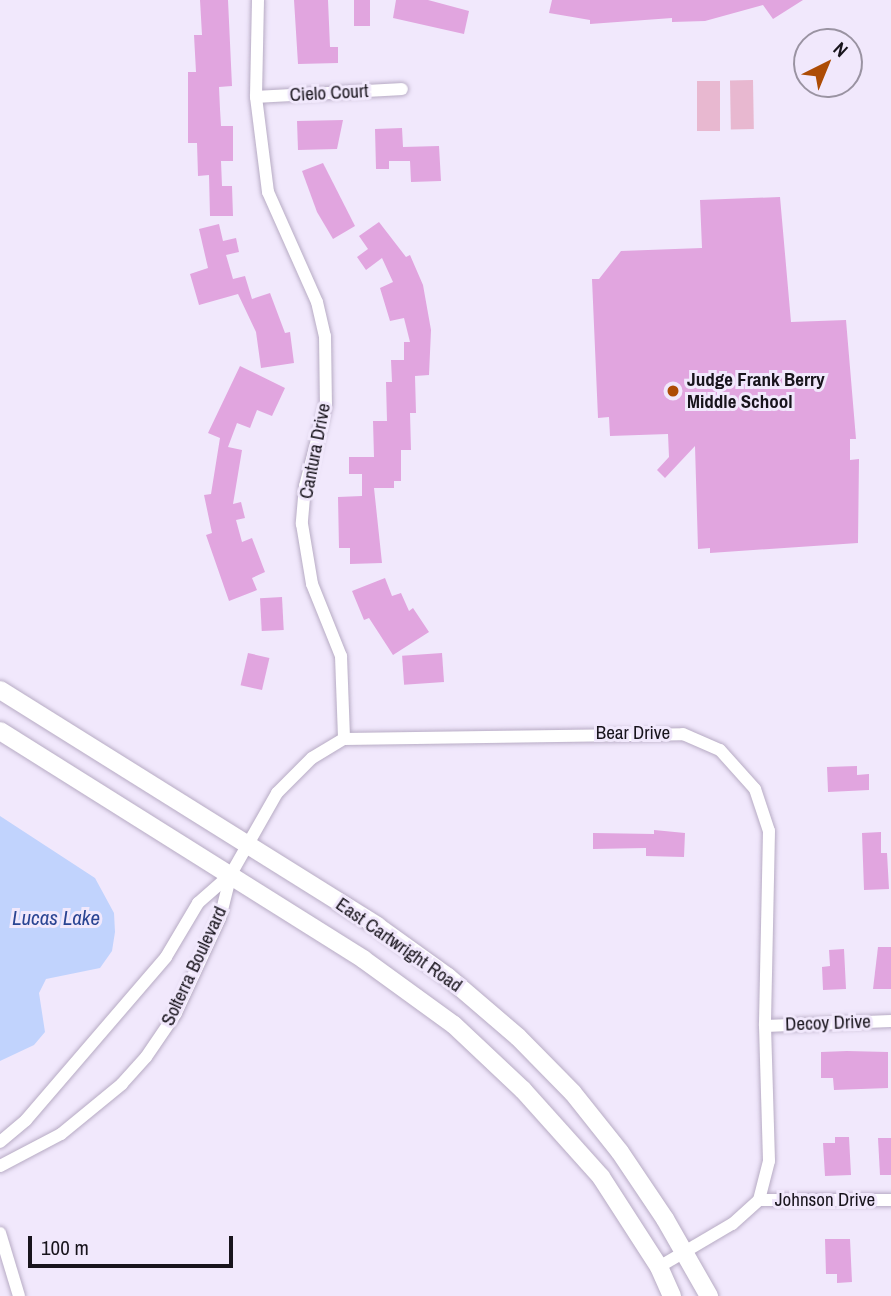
<!DOCTYPE html>
<style>
body{margin:0}
#map{position:relative;width:891px;height:1296px;overflow:hidden;background:#f1e8fc;font-family:"Archivo Narrow",sans-serif}
div>[style]{position:absolute}
[style*='--x']{left:calc(var(--x)*1px);top:calc(var(--y)*1px);width:calc(var(--w)*1px);rotate:calc(var(--a)*1deg)}
.green>*{inset:0;background:#e8b8d0;transform-origin:0 0}
.water>*{inset:0;background:#c1d3fd}
.building>*{inset:0;background:#e1a5df;transform-origin:0 0}
.roads{filter:drop-shadow(0 0 2px #b7abc4) drop-shadow(0 0 2px #b7abc4)}
.street>*{height:12px;margin:-6px;padding:0 6px;transform-origin:6px;border-radius:6px;background:#fff}
.secondary>*{height:18px;margin:-9px;padding:0 9px;transform-origin:9px;border-radius:9px;background:#fff}
.dots>*{width:19px;height:19px;translate:-50% -50%;box-sizing:border-box;border:4px solid #f1e8fc;border-radius:50%}
span{translate:-50% -50%;white-space:nowrap;text-align:center;line-height:1.15;-webkit-text-stroke:6px #f1e8fc;paint-order:stroke}
.street-label{font-size:19px;color:#18141c}
.poi-label{font-size:19px;color:#18141c;font-weight:700}
.left{translate:0 -50%;text-align:left}
.water-label{font-size:21px;color:#2a4492;font-style:italic}
.north{position:absolute;left:793px;top:28px;width:70px;height:70px;box-sizing:border-box;background:#f1e8fc;border:2px solid #9a93a2;border-radius:50%;rotate:43deg;font-size:19px;font-weight:700;line-height:28px;text-align:center;color:#18141c}
.north::after{content:'';display:block;margin:auto;width:24px;height:32px;background:#ad4c05;clip-path:polygon(50% 0,100% 100%,50% 72%,0 100%)}
.scale{position:absolute;left:28px;top:1236px;width:205px;height:32px;box-sizing:border-box;border:4px solid #18141c;border-top:0;padding-left:9px;font-size:21px;line-height:24px;white-space:nowrap;color:#18141c;-webkit-text-stroke:5px #f1e8fc;paint-order:stroke}
</style>
<div id="map">
<div class="green">
<div style="left:753px;top:80px;width:49px;height:23px;rotate:89deg"></div>
<div style="left:697px;top:81px;width:23px;height:50px"></div>
</div>
<div class="water">
<div style="clip-path:polygon(0 816px,95px 878px,114px 913px,115px 932px,112px 951px,100px 968px,46px 979px,39px 993px,45px 1032px,34px 1045px,0 1061px)"></div>
</div>
<div class="building">
<div style="clip-path:polygon(200px 0,228px 0,232px 86px,219px 87px,220px 109px,221px 126px,233px 126px,233px 161px,221px 161px,222px 186px,232px 186px,233px 216px,210px 216px,209px 175px,198px 176px,197px 143px,188px 143px,188px 72px,196px 72px,194px 35px,202px 35px)"></div>
<div style="clip-path:polygon(294px 0,328px 0,330px 47px,338px 47px,338px 63px,298px 64px)"></div>
<div style="left:354px;top:0;width:16px;height:26px"></div>
<div style="clip-path:polygon(396px 0,428px 0,469px 11px,464px 34px,393px 18px)"></div>
<div style="clip-path:polygon(552px 0,803px 0,773px 19px,763px 5px,705px 21px,672px 22px,672px 18px,590px 24px,590px 20px,549px 13px)"></div>
<div style="clip-path:polygon(343px 120px,337px 149px,298px 150px,297px 121px)"></div>
<div style="clip-path:polygon(402px 128px,403px 147px,439px 146px,441px 181px,411px 182px,410px 161px,389px 161px,389px 169px,376px 169px,375px 129px)"></div>
<div style="clip-path:polygon(323px 163px,355px 226px,333px 239px,317px 212px,302px 171px)"></div>
<div style="clip-path:polygon(780px 197px,791px 322px,846px 320px,856px 439px,850px 439px,850px 460px,859px 459px,858px 543px,710px 553px,710px 548px,698px 549px,695px 446px,665px 478px,657px 470px,669px 457px,668px 434px,610px 436px,609px 417px,598px 418px,592px 279px,599px 279px,621px 251px,702px 248px,700px 200px)"></div>
<div style="clip-path:polygon(379px 222px,406px 257px,410px 255px,423px 285px,431px 330px,429px 375px,415px 376px,416px 413px,410px 413px,411px 450px,401px 450px,401px 481px,394px 481px,394px 488px,374px 488px,382px 563px,350px 564px,350px 548px,339px 548px,338px 497px,362px 496px,362px 474px,349px 474px,349px 457px,374px 457px,373px 421px,387px 421px,386px 382px,392px 382px,391px 360px,404px 360px,404px 342px,410px 342px,404px 318px,390px 321px,380px 288px,393px 282px,382px 258px,366px 270px,357px 257px,368px 249px,359px 236px)"></div>
<div style="clip-path:polygon(219px 224px,223px 241px,236px 238px,239px 252px,226px 255px,233px 279px,245px 276px,252px 299px,270px 293px,285px 333px,290px 332px,294px 363px,261px 368px,256px 332px,238px 294px,199px 305px,190px 274px,208px 268px,199px 229px)"></div>
<div style="clip-path:polygon(240px 366px,285px 388px,272px 416px,257px 410px,250px 428px,237px 423px,228px 447px,242px 450px,233px 504px,241px 502px,245px 518px,236px 520px,242px 542px,252px 538px,265px 572px,252px 578px,257px 590px,229px 601px,206px 535px,212px 533px,204px 495px,211px 494px,220px 438px,208px 433px)"></div>
<div style="clip-path:polygon(385px 578px,392px 596px,401px 593px,409px 611px,413px 608px,429px 632px,393px 655px,369px 618px,364px 620px,352px 591px)"></div>
<div style="left:282px;top:597px;width:33px;height:22px;rotate:87deg"></div>
<div style="left:248px;top:653px;width:22px;height:33px;rotate:13deg"></div>
<div style="left:442px;top:653px;width:29px;height:40px;rotate:86deg"></div>
<div style="clip-path:polygon(857px 766px,857px 775px,869px 774px,869px 790px,828px 792px,827px 767px)"></div>
<div style="clip-path:polygon(654px 830px,685px 833px,684px 857px,646px 856px,646px 848px,593px 849px,593px 833px,654px 834px)"></div>
<div style="clip-path:polygon(881px 832px,881px 853px,887px 853px,889px 889px,864px 890px,862px 833px)"></div>
<div style="clip-path:polygon(878px 947px,891px 947px,891px 989px,873px 989px)"></div>
<div style="clip-path:polygon(844px 949px,846px 989px,823px 990px,822px 967px,830px 966px,829px 950px)"></div>
<div style="clip-path:polygon(847px 1051px,888px 1052px,888px 1088px,834px 1090px,833px 1078px,821px 1078px,821px 1052px)"></div>
<div style="clip-path:polygon(835px 1137px,849px 1137px,851px 1175px,825px 1176px,823px 1143px,835px 1143px)"></div>
<div style="clip-path:polygon(878px 1138px,891px 1138px,891px 1175px,880px 1175px)"></div>
<div style="clip-path:polygon(825px 1239px,850px 1239px,852px 1282px,837px 1283px,837px 1274px,826px 1274px)"></div>
</div>
<div class="roads">
<div class="street">
<div style="--x:258;--y:0;--w:97;--a:91.2"></div>
<div style="--x:256;--y:97;--w:96;--a:82.8"></div>
<div style="--x:268;--y:192;--w:120;--a:66"></div>
<div style="--x:317;--y:302;--w:35;--a:77"></div>
<div style="--x:325;--y:336;--w:69;--a:89.2"></div>
<div style="--x:326;--y:405;--w:84;--a:104.5"></div>
<div style="--x:305;--y:486;--w:38;--a:95"></div>
<div style="--x:302;--y:524;--w:61;--a:80.5"></div>
<div style="--x:312;--y:584;--w:78;--a:68.1"></div>
<div style="--x:341;--y:656;--w:83;--a:87.9"></div>
<div style="--x:256;--y:97;--w:146;--a:-3.1"></div>
<div style="--x:231;--y:874;--w:93;--a:-60.4"></div>
<div style="--x:277;--y:793;--w:49;--a:-45"></div>
<div style="--x:312;--y:758;--w:37;--a:-31"></div>
<div style="--x:344;--y:739;--w:339;--a:-0.8"></div>
<div style="--x:683;--y:734;--w:40;--a:23.4"></div>
<div style="--x:720;--y:750;--w:52;--a:48.1"></div>
<div style="--x:755;--y:789;--w:44;--a:71.6"></div>
<div style="--x:769;--y:831;--w:195;--a:91.2"></div>
<div style="--x:765;--y:1026;--w:135;--a:88.3"></div>
<div style="--x:769;--y:1161;--w:40;--a:104.4"></div>
<div style="--x:759;--y:1200;--w:36;--a:138"></div>
<div style="--x:732;--y:1224;--w:85;--a:149.5"></div>
<div style="--x:765;--y:1026;--w:126;--a:-2.3"></div>
<div style="--x:0;--y:1142;--w:34;--a:-40"></div>
<div style="--x:26;--y:1120;--w:215;--a:-49.3"></div>
<div style="--x:166;--y:957;--w:63;--a:-59.3"></div>
<div style="--x:198;--y:903;--w:44;--a:-41.3"></div>
<div style="--x:231;--y:874;--w:45;--a:104"></div>
<div style="--x:220;--y:918;--w:105;--a:114.9"></div>
<div style="--x:176;--y:1013;--w:53;--a:124.3"></div>
<div style="--x:146;--y:1057;--w:36;--a:132"></div>
<div style="--x:122;--y:1084;--w:79;--a:140.7"></div>
<div style="--x:61;--y:1134;--w:69;--a:152.3"></div>
<div style="--x:759;--y:1200;--w:132;--a:0"></div>
<div style="--x:0;--y:1233;--w:66;--a:73.2"></div>
</div>
<div class="secondary">
<div style="--x:0;--y:690;--w:445;--a:32"></div>
<div style="--x:377;--y:926;--w:87;--a:35.7"></div>
<div style="--x:448;--y:977;--w:92;--a:40.6"></div>
<div style="--x:518;--y:1037;--w:78;--a:45.5"></div>
<div style="--x:573;--y:1093;--w:75;--a:51.5"></div>
<div style="--x:620;--y:1152;--w:81;--a:56.1"></div>
<div style="--x:665;--y:1219;--w:89;--a:60.3"></div>
<div style="--x:0;--y:731;--w:429;--a:32.1"></div>
<div style="--x:363;--y:959;--w:112;--a:36"></div>
<div style="--x:454;--y:1025;--w:95;--a:43.3"></div>
<div style="--x:523;--y:1090;--w:117;--a:48.1"></div>
<div style="--x:601;--y:1177;--w:107;--a:57.2"></div>
<div style="--x:659;--y:1267;--w:32;--a:66"></div>
</div>
</div>
<div class="dots">
<div style="left:673px;top:391px;background:#ad4c05"></div>
</div>
<div class="street-label">
<span style="left:329px;top:93px;rotate:-3deg">Cielo Court</span>
<span style="left:315px;top:451px;rotate:-79deg">Cantura Drive</span>
<span style="left:633px;top:733px">Bear Drive</span>
<span style="left:399px;top:945px;rotate:35deg">East Cartwright Road</span>
<span style="left:194px;top:966px;rotate:-65deg">Solterra Boulevard</span>
<span style="left:828px;top:1023px;rotate:-2deg">Decoy Drive</span>
<span style="left:825px;top:1200px">Johnson Drive</span>
</div>
<div class="poi-label">
<span class="left" style="left:687px;top:391px">Judge Frank Berry<br>Middle School</span>
</div>
<div class="water-label">
<span style="left:56px;top:918px">Lucas Lake</span>
</div>
<div class="north">N</div>
<div class="scale">100 m</div>
</div>
